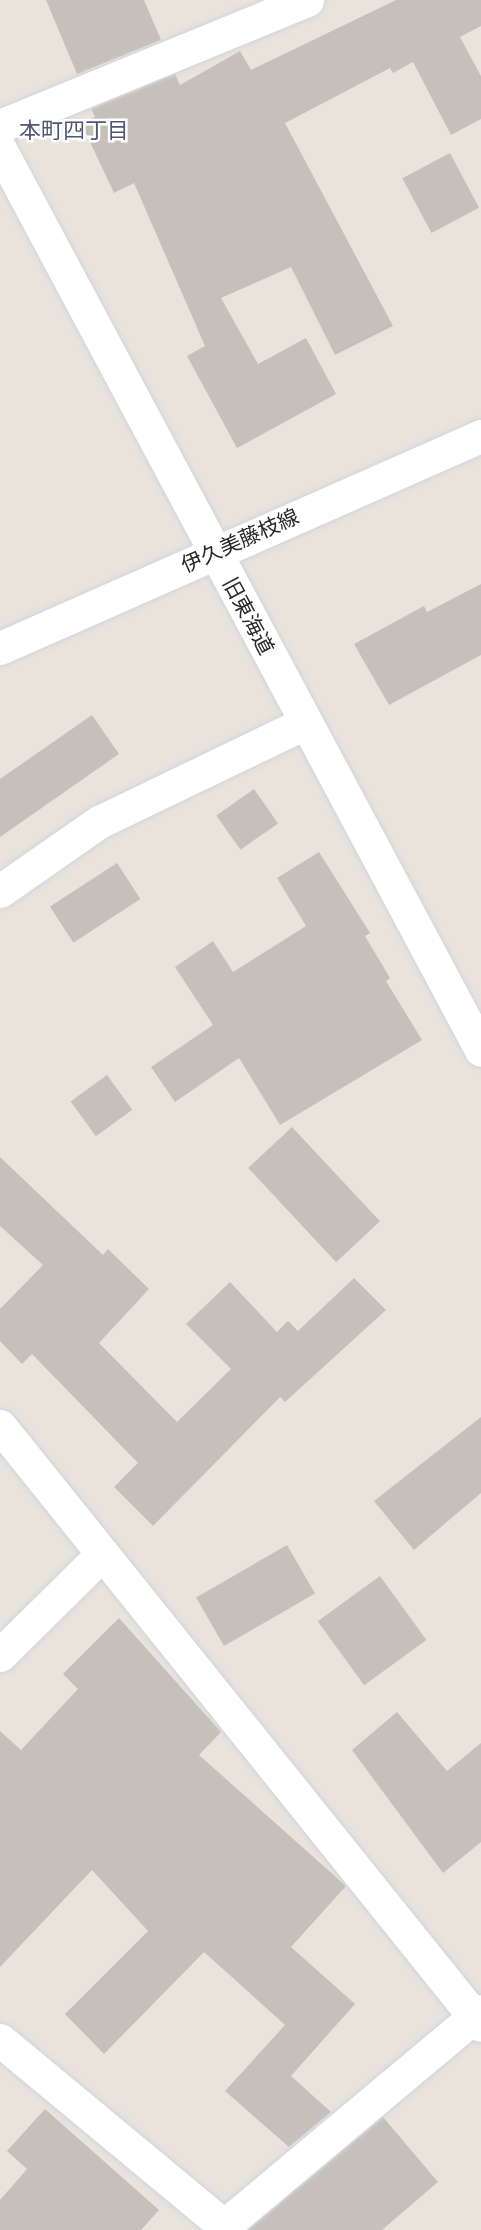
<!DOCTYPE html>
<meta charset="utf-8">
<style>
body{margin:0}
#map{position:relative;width:481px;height:2230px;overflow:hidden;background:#e9e3db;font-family:"DejaVu Sans","Noto Sans JP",sans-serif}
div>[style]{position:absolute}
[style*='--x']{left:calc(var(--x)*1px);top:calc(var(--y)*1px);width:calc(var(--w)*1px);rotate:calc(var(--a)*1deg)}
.building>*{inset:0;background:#c5c1ba;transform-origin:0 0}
.roads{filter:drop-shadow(0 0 2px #d1d4e0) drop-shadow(0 0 2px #d1d4e0)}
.street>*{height:33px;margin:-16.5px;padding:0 16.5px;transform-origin:16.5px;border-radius:16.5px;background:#fff}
.secondary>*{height:33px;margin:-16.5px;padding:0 16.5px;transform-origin:16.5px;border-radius:16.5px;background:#fff}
span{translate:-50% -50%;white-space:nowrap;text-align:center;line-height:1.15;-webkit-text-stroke:5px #fff;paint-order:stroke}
.street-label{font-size:21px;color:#282828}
.neighbourhood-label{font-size:22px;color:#4e5674}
</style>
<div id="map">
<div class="building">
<div style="clip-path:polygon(46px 0,144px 0,161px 40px,77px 74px)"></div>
<div style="clip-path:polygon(396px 0,481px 0,481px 26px,460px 37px,481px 76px,481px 119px,451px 135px,413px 62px,393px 73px,390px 68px,285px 123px,393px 326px,335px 355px,291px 267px,221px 298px,258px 364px,306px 338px,336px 394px,237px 448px,187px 356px,205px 346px,134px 183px,114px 193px,81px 123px,95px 117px,91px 109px,175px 74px,180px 85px,240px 51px,251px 70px)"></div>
<div style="left:450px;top:153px;width:62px;height:54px;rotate:62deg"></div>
<div style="clip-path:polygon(481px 584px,481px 655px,389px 705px,354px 644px,424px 606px,427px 612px)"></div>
<div style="clip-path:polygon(92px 715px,119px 754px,0 837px,0 779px)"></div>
<div style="left:254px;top:789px;width:42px;height:46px;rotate:55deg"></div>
<div style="clip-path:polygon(319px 852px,370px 933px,365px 936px,390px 978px,386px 981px,422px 1040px,280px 1125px,239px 1058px,175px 1102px,151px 1067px,213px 1025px,175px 967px,213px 941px,233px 972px,306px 926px,277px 878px)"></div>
<div style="left:117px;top:863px;width:43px;height:80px;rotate:57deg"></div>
<div style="left:107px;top:1075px;width:43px;height:45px;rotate:54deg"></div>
<div style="left:292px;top:1127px;width:129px;height:60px;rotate:47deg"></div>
<div style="clip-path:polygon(0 1157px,103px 1255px,108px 1249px,149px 1289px,99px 1343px,177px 1422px,231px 1369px,186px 1324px,230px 1282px,277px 1332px,288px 1321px,298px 1331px,354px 1278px,386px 1310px,285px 1402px,280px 1397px,153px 1526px,114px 1487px,138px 1463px,32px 1354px,22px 1364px,0 1341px,0 1309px,43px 1265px,0 1226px)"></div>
<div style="clip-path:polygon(481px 1417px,481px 1493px,414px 1550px,374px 1501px)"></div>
<div style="left:287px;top:1545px;width:56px;height:105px;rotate:60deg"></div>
<div style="left:380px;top:1576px;width:79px;height:77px;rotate:54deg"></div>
<div style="clip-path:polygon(119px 1618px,221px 1732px,199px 1755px,346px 1886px,291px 1947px,355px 2004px,291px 2076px,331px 2112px,289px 2147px,225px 2091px,285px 2025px,204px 1952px,104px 2054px,65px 2014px,148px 1931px,92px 1870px,0 1967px,0 1731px,21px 1750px,78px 1689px,63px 1674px)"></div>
<div style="clip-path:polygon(397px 1712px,447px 1771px,481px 1743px,481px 1842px,443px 1873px,352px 1750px)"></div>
<div style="clip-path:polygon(45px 2109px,159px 2210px,141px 2230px,0 2230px,0 2200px,27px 2169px,7px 2151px)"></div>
<div style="clip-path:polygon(383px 2117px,438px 2182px,382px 2230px,248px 2230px)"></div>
</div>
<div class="roads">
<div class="street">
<div style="--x:0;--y:126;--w:332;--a:-22.3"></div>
<div style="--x:0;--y:891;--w:121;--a:-34.9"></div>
<div style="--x:99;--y:822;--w:229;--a:-25.7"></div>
<div style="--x:0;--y:1426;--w:768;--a:51.24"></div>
<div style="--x:0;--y:1655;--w:144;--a:-44.7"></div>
<div style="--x:0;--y:2040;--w:291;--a:39.7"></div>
<div style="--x:219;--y:2230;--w:341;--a:-39.9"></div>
</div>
<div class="secondary">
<div style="--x:0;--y:149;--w:1021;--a:61.9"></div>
<div style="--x:0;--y:648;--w:526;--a:-23.79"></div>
</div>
</div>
<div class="street-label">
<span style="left:240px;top:541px;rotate:-24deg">伊久美藤枝線</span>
<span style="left:248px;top:616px;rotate:62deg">旧東海道</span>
</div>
<div class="neighbourhood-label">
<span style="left:74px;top:131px">本町四丁目</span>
</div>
</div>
